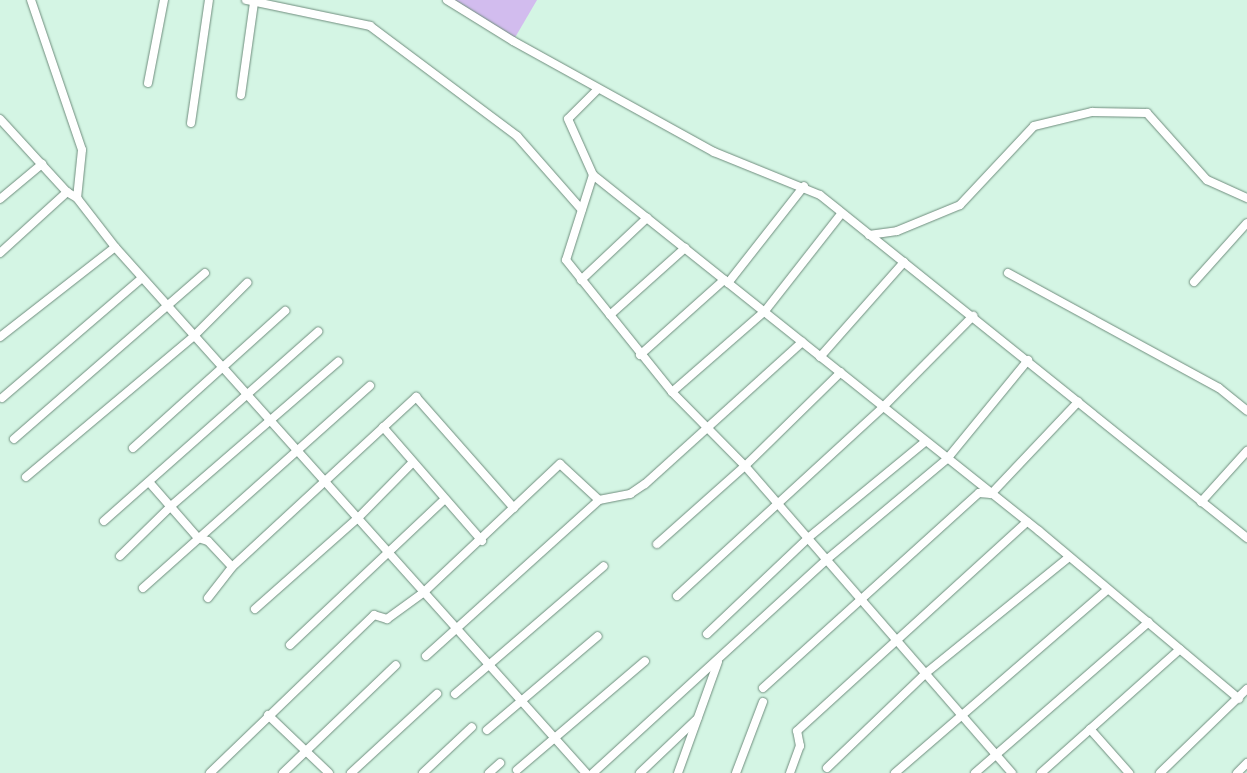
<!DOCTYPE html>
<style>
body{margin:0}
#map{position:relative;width:1247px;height:773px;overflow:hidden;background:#d4f5e4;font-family:"Work Sans",sans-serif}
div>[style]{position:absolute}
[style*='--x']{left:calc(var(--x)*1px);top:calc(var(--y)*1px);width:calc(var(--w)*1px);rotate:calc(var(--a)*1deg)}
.green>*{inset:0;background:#d2bcee}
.roads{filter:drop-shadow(0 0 1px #6f8d7d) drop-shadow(0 0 1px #6f8d7d)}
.minor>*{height:8px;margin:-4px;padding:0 4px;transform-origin:4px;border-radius:4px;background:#fff}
span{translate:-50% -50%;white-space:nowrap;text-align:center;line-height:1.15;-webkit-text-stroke:4px #d4f5e4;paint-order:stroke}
</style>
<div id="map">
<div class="green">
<div style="clip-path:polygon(452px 0,537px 0,513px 41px)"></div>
</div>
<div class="roads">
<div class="minor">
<div style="--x:31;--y:0;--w:158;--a:71.2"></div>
<div style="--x:82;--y:150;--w:48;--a:95.9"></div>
<div style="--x:246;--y:0;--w:127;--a:11.8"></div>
<div style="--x:370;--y:26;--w:184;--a:36.8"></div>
<div style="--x:517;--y:136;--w:98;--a:48.7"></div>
<div style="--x:447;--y:0;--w:78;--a:31.8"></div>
<div style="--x:513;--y:41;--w:230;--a:28.9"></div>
<div style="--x:714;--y:152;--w:114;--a:22.1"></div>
<div style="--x:820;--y:195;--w:548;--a:38.77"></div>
<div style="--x:148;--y:83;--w:85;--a:-79.1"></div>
<div style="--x:598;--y:89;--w:42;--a:135"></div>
<div style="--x:568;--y:119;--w:61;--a:65.9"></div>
<div style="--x:593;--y:175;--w:571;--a:38.6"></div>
<div style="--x:1039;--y:531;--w:261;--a:40"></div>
<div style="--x:241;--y:95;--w:94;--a:-82"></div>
<div style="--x:0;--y:119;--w:99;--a:47.5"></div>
<div style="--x:67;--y:192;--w:12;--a:31"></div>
<div style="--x:77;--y:198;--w:62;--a:52.2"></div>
<div style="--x:115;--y:247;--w:706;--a:48.16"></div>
<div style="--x:191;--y:123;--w:124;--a:-81.7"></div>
<div style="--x:593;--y:175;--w:89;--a:107.6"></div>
<div style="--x:566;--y:260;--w:169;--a:51.2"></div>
<div style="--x:672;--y:392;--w:104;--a:45.4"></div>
<div style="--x:745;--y:466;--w:407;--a:49"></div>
<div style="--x:0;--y:199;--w:55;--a:-39.8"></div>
<div style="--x:869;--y:235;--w:28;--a:-8"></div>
<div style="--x:897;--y:231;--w:68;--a:-22.4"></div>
<div style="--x:960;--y:205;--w:108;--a:-46.9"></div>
<div style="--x:1034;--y:126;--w:60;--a:-13.6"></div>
<div style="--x:1092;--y:112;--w:55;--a:1"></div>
<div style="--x:1147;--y:113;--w:90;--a:48.2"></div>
<div style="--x:1207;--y:180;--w:44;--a:24.2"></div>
<div style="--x:0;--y:253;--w:91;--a:-42.3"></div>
<div style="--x:1008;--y:273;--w:240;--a:28.6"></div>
<div style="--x:1219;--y:388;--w:36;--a:39"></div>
<div style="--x:581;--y:280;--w:91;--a:-43.2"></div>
<div style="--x:1194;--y:282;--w:79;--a:-48.1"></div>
<div style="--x:728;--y:283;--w:123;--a:-51.9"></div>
<div style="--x:610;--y:315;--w:101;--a:-41.8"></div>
<div style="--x:0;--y:337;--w:146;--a:-38"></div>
<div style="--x:640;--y:355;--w:113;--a:-41.8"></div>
<div style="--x:820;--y:357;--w:127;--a:-48.5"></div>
<div style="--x:672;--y:392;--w:123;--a:-41.1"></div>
<div style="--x:765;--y:311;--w:123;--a:-51.9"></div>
<div style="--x:2;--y:398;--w:184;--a:-40.6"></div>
<div style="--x:383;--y:427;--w:151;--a:49"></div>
<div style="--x:14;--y:439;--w:253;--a:-41"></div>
<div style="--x:133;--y:448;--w:205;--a:-42"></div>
<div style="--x:26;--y:477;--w:221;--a:-40"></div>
<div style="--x:195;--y:335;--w:74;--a:-45"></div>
<div style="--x:149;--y:482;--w:74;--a:48.8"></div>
<div style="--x:198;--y:538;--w:10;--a:17"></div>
<div style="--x:208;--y:541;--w:35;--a:47"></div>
<div style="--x:1201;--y:502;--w:69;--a:-48"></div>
<div style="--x:104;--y:521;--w:286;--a:-41.5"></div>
<div style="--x:657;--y:544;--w:118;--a:-41.6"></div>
<div style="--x:745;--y:466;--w:134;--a:-44.4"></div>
<div style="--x:120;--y:556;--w:71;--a:-44.4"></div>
<div style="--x:171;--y:506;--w:221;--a:-40.8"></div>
<div style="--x:143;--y:588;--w:304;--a:-41.7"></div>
<div style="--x:677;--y:596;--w:281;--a:-42.5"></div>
<div style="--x:884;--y:406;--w:127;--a:-45.3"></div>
<div style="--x:208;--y:598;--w:39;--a:-52"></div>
<div style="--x:232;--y:567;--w:251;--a:-42.7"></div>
<div style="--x:416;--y:397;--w:148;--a:48.6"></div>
<div style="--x:255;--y:609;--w:137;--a:-41.5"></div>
<div style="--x:358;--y:518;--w:78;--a:-45.5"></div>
<div style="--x:707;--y:634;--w:139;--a:-43.5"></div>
<div style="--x:808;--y:538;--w:151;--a:-39.4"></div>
<div style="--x:290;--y:645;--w:213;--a:-43.3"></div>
<div style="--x:426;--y:656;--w:233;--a:-42"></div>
<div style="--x:599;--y:500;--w:32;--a:-11"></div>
<div style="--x:630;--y:494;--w:18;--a:-34"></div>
<div style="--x:645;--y:484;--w:212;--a:-42.1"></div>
<div style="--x:763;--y:688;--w:291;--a:-42.1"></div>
<div style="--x:979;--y:493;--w:12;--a:5"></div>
<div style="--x:991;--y:494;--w:127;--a:-46.6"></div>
<div style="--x:455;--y:694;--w:196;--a:-40.7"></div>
<div style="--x:268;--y:715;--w:84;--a:43.6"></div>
<div style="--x:1090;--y:729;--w:59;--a:48.4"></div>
<div style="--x:487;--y:730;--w:145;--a:-40.3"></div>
<div style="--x:827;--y:768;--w:137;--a:-43.8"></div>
<div style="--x:926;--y:673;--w:184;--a:-39"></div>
<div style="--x:517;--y:770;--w:168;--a:-40.4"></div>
<div style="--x:210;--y:773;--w:228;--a:-43.9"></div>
<div style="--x:374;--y:615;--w:14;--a:17"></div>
<div style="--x:387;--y:619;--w:46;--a:-36.1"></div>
<div style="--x:424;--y:592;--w:187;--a:-43.3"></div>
<div style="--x:560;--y:464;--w:53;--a:42.7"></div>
<div style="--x:283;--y:773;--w:156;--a:-43.7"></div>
<div style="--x:351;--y:773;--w:117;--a:-42.6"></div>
<div style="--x:423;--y:773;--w:67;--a:-43.2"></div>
<div style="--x:489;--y:773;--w:15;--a:-42"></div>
<div style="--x:593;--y:773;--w:314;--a:-42.4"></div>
<div style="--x:825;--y:561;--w:159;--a:-39.9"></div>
<div style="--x:947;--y:459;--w:128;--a:-50.7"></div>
<div style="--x:640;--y:773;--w:79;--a:-43.5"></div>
<div style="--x:678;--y:773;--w:118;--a:-70.2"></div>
<div style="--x:736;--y:773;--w:76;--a:-69.2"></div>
<div style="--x:790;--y:773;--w:29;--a:-70"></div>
<div style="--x:800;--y:746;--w:15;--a:-101"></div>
<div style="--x:797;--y:731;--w:311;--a:-42.3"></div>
<div style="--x:895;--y:773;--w:281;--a:-40.8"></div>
<div style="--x:975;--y:773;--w:230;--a:-41"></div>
<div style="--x:1041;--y:773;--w:186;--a:-41.7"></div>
<div style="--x:1160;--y:773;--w:121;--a:-44"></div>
<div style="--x:1237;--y:773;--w:14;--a:-45"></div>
</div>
</div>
</div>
